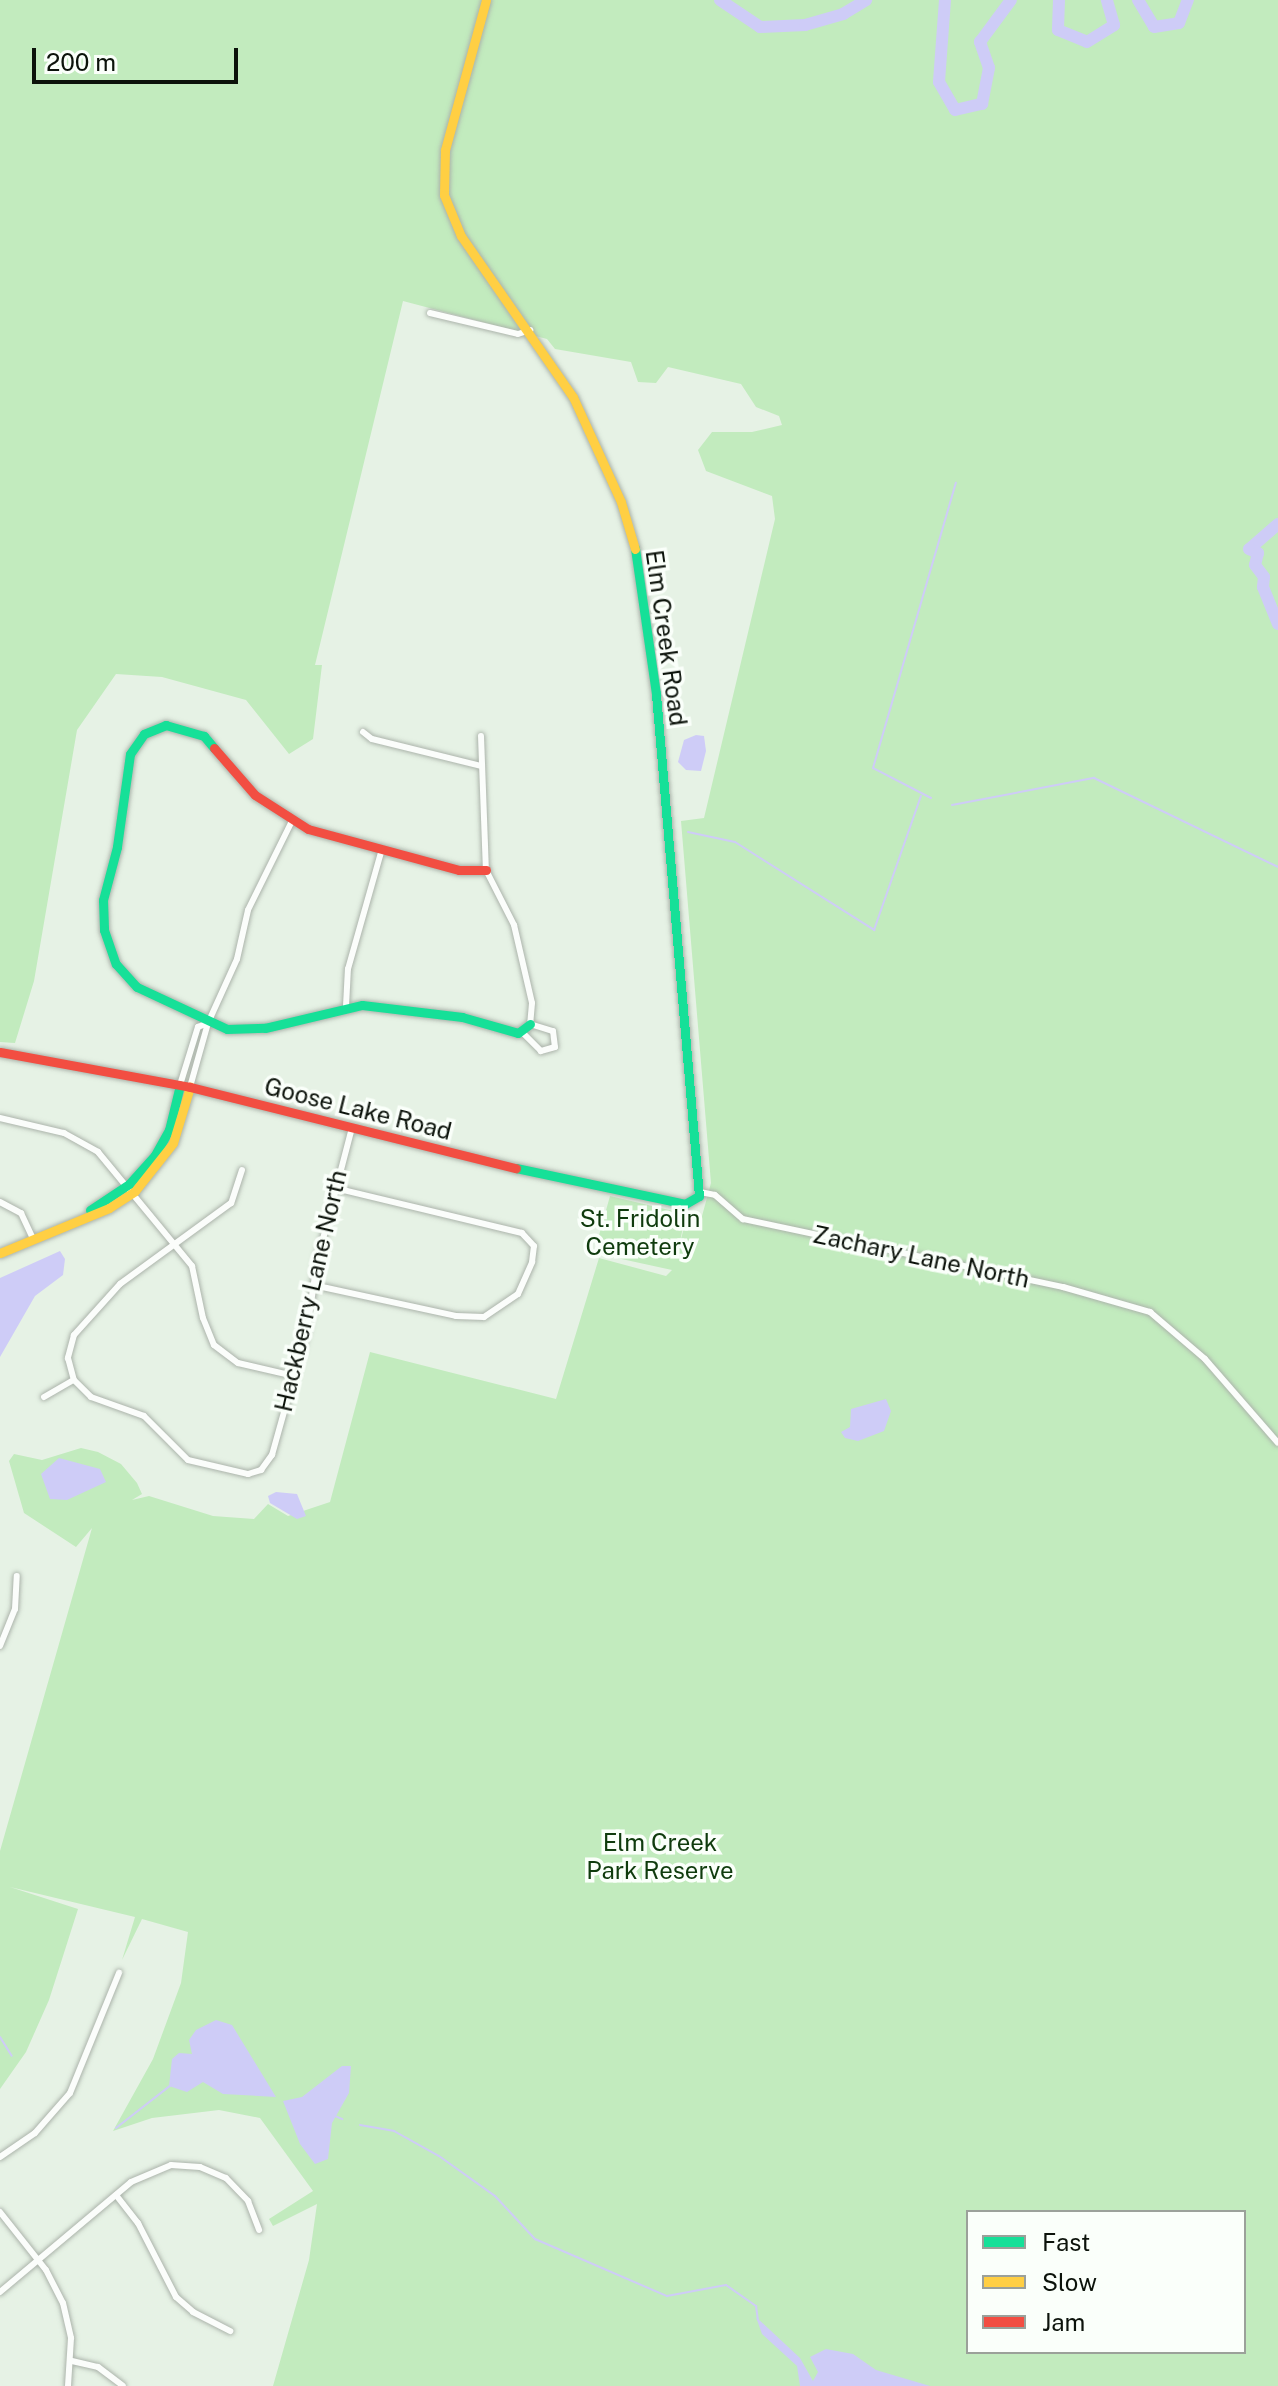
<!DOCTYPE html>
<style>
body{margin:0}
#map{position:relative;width:1278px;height:2386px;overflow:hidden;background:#e6f2e5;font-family:"Public Sans",sans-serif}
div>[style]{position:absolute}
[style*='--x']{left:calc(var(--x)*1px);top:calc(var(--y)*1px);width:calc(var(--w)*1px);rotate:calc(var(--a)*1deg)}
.green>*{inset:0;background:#c2ebbe}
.water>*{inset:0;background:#ceccf7}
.stream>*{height:2px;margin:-1px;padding:0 1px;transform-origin:1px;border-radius:1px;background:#ceccf7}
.river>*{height:12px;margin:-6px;padding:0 6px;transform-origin:6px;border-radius:6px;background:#ceccf7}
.roads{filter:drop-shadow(0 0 2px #acb4ab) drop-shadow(0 0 2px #acb4ab)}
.street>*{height:6px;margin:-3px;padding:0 3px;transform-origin:3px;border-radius:3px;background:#fbfdfb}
.fast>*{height:9px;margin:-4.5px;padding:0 4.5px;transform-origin:4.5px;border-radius:4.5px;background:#16e098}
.slow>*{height:9px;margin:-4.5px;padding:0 4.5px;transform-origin:4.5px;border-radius:4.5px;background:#ffcf43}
.jam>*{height:9px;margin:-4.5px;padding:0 4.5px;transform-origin:4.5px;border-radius:4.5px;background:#f24e42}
span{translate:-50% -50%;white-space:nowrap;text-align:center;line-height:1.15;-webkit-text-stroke:7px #fafffa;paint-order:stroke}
.street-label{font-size:24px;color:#0c130b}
.park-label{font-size:24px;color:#0f3b0d}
.legend{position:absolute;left:966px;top:2210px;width:280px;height:144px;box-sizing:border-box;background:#fafffa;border:2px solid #9ba19a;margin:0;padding:10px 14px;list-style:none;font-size:24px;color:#0c130b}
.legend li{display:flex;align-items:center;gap:16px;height:40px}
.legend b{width:40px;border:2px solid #9ba19a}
.scale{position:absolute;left:32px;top:48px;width:206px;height:36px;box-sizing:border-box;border:4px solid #0c130b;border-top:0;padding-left:10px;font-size:24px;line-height:28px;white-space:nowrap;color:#0c130b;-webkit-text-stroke:6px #fafffa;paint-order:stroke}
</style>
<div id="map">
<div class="green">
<div style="clip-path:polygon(evenodd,0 0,1278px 0,1278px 2386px,273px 2386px,309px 2260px,317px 2204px,273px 2226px,269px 2219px,313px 2191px,260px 2118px,219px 2110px,152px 2118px,113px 2131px,153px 2059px,181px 1983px,188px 1932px,142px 1919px,122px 1960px,135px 1917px,10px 1887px,78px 1909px,49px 2000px,26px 2052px,0 2089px,0 1851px,92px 1528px,76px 1547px,24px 1513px,9px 1461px,14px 1454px,42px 1460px,81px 1448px,98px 1452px,121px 1464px,137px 1483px,142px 1494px,132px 1500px,149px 1496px,213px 1516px,254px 1519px,268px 1504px,288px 1516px,330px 1502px,370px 1352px,556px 1399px,599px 1258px,666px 1276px,672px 1270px,594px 1253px,610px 1196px,686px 1214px,678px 1250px,688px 1213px,702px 1216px,711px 1183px,681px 821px,704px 818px,775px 519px,772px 496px,706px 471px,698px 450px,712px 432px,752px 432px,782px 425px,779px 416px,756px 407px,741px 384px,668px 367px,656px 383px,638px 382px,631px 362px,555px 349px,547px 339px,403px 301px,315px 665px,322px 665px,313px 739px,289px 754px,246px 700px,162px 677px,116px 674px,77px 730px,34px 981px,15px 1043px,0 1042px,0 0,968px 2212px,1244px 2212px,1244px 2352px,968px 2352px,968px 2212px)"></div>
</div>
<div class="water">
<div style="clip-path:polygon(696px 735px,704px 736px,706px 751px,701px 771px,686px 770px,678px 762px,684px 740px)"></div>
<div style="clip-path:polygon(60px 1251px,65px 1259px,63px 1275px,35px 1296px,0 1357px,0 1278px)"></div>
<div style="clip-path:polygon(886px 1399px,891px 1411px,884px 1431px,858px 1441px,845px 1438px,841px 1432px,850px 1427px,851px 1409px)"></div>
<div style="clip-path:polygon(59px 1458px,100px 1469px,106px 1482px,67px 1500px,50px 1499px,41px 1474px)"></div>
<div style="clip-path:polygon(276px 1492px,297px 1494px,306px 1516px,297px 1519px,270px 1503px,268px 1496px)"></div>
<div style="clip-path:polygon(216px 2020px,232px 2025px,276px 2097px,223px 2094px,203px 2082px,187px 2092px,169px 2086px,172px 2059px,179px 2053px,192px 2054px,189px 2040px,196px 2030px)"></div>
<div style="clip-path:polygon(342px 2066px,351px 2066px,349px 2093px,332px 2123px,328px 2159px,315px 2164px,300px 2144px,283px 2101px,302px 2097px)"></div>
<div style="clip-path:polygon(756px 2317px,800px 2358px,813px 2381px,818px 2372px,810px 2357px,826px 2349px,853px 2354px,876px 2370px,930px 2386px,800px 2386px,797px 2366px,762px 2334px)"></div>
</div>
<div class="stream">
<div style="--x:931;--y:798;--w:65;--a:-152.7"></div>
<div style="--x:873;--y:768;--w:297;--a:-73.8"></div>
<div style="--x:952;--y:805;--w:145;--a:-10.8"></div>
<div style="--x:1094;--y:778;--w:204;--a:25.8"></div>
<div style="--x:688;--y:832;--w:48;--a:12"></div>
<div style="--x:735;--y:842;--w:165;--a:32.3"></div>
<div style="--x:874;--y:930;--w:142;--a:-70.7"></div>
<div style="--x:0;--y:2037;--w:22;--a:58"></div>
<div style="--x:335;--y:2116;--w:8;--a:23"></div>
<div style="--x:360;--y:2125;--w:35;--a:10"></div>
<div style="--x:394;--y:2131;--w:51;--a:29.1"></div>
<div style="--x:439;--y:2156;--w:69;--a:35.5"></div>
<div style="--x:495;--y:2196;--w:59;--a:47.1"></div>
<div style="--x:535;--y:2239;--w:144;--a:23.4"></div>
<div style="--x:667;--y:2296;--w:60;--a:-10.6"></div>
<div style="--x:726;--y:2285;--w:37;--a:35"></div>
<div style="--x:756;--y:2306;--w:14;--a:82"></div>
<div style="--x:116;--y:2128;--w:70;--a:-38"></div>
</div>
<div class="river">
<div style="--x:720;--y:0;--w:48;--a:34"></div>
<div style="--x:760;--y:27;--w:45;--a:-2.5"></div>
<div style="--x:805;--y:25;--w:40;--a:-16"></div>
<div style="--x:843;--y:14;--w:27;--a:-31"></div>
<div style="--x:945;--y:0;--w:82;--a:94.2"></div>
<div style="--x:939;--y:82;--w:32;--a:60"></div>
<div style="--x:955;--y:110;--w:28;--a:-13"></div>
<div style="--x:982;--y:104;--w:37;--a:-79"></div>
<div style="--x:989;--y:68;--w:28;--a:-109"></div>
<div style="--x:980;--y:42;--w:52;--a:-53.6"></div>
<div style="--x:1059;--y:0;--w:30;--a:92"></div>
<div style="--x:1058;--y:30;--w:31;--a:22"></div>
<div style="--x:1087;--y:42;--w:32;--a:-32"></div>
<div style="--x:1114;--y:25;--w:26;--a:-106"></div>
<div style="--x:1138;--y:0;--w:31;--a:59"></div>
<div style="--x:1154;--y:27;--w:25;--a:-9"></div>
<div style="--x:1179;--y:23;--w:25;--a:-69"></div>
<div style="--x:1278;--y:524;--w:38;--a:139"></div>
<div style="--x:1249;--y:549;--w:10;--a:24"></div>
<div style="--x:1258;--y:553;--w:12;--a:104"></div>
<div style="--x:1255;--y:565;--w:15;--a:53"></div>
<div style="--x:1264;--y:577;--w:10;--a:96"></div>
<div style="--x:1263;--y:587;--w:40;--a:68"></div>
</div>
<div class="roads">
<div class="street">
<div style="--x:430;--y:313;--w:90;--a:13.4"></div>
<div style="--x:518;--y:334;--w:13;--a:-18"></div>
<div style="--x:363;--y:732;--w:11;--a:38"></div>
<div style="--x:372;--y:739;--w:112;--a:13.9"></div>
<div style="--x:481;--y:736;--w:134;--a:87.9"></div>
<div style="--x:486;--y:870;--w:62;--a:63"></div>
<div style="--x:514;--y:925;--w:80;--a:77"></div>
<div style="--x:532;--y:1003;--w:21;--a:95"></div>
<div style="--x:530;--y:1024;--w:24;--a:17"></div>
<div style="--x:553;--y:1031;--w:16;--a:83"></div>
<div style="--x:555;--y:1047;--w:15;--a:164"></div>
<div style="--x:541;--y:1051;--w:25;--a:-135"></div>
<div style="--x:346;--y:1006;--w:37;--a:-87"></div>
<div style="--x:348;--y:969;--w:125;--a:-74.2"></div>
<div style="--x:180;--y:1085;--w:61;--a:-72.8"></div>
<div style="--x:198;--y:1027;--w:11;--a:-22"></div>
<div style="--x:190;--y:1087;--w:66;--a:-74.3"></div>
<div style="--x:208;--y:1023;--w:70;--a:-65.6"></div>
<div style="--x:237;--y:959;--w:50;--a:-77.3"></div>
<div style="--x:248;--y:910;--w:99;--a:-63.7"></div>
<div style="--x:0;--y:1118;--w:66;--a:13.2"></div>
<div style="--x:64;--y:1133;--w:39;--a:29"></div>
<div style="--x:98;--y:1152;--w:148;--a:50.5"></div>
<div style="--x:192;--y:1266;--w:53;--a:78.1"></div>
<div style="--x:203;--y:1318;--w:29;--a:68"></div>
<div style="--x:214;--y:1345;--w:30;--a:37"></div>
<div style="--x:238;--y:1363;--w:57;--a:13.1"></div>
<div style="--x:242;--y:1170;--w:35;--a:108"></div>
<div style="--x:231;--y:1203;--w:137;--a:143.9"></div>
<div style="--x:120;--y:1284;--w:69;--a:132"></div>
<div style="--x:74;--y:1335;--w:24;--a:105"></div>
<div style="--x:68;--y:1358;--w:23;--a:75"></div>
<div style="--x:74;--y:1380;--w:24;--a:45"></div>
<div style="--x:91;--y:1397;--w:56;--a:19.7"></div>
<div style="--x:144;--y:1416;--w:62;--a:45"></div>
<div style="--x:188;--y:1460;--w:62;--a:13.1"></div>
<div style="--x:248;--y:1474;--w:14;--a:-17"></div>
<div style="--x:261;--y:1470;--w:19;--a:-54"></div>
<div style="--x:272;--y:1455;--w:130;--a:-74.4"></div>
<div style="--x:307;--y:1330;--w:69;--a:-81.6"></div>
<div style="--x:317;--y:1262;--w:138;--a:-75.4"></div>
<div style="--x:700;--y:1192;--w:15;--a:11"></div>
<div style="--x:715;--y:1195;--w:37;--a:41"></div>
<div style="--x:743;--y:1219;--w:327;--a:12"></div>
<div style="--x:1063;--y:1287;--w:91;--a:16"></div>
<div style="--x:1150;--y:1312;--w:72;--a:40.5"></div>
<div style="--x:1205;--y:1359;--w:111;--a:49"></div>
<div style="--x:0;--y:1202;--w:24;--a:28"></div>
<div style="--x:21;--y:1213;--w:26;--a:65"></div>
<div style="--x:313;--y:1285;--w:146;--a:12.2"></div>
<div style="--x:456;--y:1316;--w:28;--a:2"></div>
<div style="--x:484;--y:1317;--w:41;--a:-34.1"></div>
<div style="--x:518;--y:1294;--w:35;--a:-66"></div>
<div style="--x:532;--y:1262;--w:16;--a:-83"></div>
<div style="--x:534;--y:1246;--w:18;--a:-133"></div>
<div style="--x:522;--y:1233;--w:193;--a:-166.5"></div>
<div style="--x:44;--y:1397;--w:34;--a:-30"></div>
<div style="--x:0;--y:1646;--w:40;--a:-68"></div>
<div style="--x:15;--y:1609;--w:33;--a:-87"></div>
<div style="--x:0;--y:2157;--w:42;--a:-34.4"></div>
<div style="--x:35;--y:2133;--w:53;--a:-48.8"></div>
<div style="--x:70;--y:2093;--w:130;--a:-67.8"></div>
<div style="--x:116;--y:2195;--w:36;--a:52"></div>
<div style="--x:138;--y:2223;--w:83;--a:62.8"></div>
<div style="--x:176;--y:2297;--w:23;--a:41"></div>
<div style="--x:193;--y:2312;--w:42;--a:27.2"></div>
<div style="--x:0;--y:2212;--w:74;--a:51.6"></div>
<div style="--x:46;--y:2270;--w:37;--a:63"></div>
<div style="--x:63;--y:2303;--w:36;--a:77"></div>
<div style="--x:71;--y:2338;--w:48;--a:93.6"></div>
<div style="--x:0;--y:2292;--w:171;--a:-40"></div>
<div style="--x:131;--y:2182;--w:43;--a:-23"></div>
<div style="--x:171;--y:2165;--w:29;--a:4"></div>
<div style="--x:200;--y:2167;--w:28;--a:23"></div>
<div style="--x:226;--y:2178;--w:32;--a:46"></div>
<div style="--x:248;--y:2201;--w:31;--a:69"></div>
<div style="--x:72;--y:2361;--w:27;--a:13"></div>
<div style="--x:98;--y:2367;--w:31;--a:37"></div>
</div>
<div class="fast">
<div style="--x:214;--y:748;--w:16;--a:-130"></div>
<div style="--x:204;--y:736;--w:40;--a:-164"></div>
<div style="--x:166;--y:725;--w:24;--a:158"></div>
<div style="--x:144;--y:734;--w:24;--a:125"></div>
<div style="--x:130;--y:754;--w:94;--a:98"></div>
<div style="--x:117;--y:847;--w:55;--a:104.8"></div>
<div style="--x:103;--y:900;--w:30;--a:88"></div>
<div style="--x:104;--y:930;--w:36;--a:71"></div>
<div style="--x:116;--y:964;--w:31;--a:48"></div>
<div style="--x:137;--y:987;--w:99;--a:25"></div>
<div style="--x:227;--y:1029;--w:38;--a:-2"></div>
<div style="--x:265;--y:1028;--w:100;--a:-13.3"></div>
<div style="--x:362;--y:1005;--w:101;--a:6.8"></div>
<div style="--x:462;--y:1017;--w:58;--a:15.9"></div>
<div style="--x:518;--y:1033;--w:15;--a:-37"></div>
<div style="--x:516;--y:1168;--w:173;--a:12"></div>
<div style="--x:685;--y:1204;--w:16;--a:-30"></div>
<div style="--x:699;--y:1196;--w:504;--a:-94.9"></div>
<div style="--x:656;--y:694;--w:147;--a:-98.2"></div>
<div style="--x:90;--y:1210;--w:47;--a:-33.7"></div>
<div style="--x:129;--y:1184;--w:39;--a:-48"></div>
<div style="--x:155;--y:1155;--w:29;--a:-61"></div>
<div style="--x:169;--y:1130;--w:46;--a:-76.3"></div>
</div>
<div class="slow">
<div style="--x:486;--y:0;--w:156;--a:105.3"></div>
<div style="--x:445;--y:150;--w:45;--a:91.3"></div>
<div style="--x:444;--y:195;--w:44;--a:67.5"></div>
<div style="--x:461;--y:236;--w:196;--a:55.2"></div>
<div style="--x:573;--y:397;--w:115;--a:65.4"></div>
<div style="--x:621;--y:502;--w:49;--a:73.4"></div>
<div style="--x:0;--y:1253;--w:118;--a:-22.4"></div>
<div style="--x:109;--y:1208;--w:31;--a:-33"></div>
<div style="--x:135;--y:1191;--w:61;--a:-51.6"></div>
<div style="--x:173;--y:1143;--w:59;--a:-73.1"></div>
</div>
<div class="jam">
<div style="--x:214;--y:748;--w:62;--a:48.9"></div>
<div style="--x:255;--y:795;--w:63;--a:32.7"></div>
<div style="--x:308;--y:829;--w:156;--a:15.2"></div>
<div style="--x:459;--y:870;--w:27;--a:0"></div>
<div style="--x:0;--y:1052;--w:193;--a:10.4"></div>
<div style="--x:190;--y:1087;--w:336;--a:14"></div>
</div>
</div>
<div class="street-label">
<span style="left:666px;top:638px;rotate:82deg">Elm Creek Road</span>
<span style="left:358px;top:1109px;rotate:14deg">Goose Lake Road</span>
<span style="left:921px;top:1257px;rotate:12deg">Zachary Lane North</span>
<span style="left:311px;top:1291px;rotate:-77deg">Hackberry Lane North</span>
</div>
<div class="park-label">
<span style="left:640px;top:1233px">St. Fridolin<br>Cemetery</span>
<span style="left:660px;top:1857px">Elm Creek<br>Park Reserve</span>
</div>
<ul class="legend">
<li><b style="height:10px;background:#16e098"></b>Fast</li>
<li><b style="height:10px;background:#ffcf43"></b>Slow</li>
<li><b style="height:10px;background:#f24e42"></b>Jam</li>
</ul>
<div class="scale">200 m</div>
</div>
